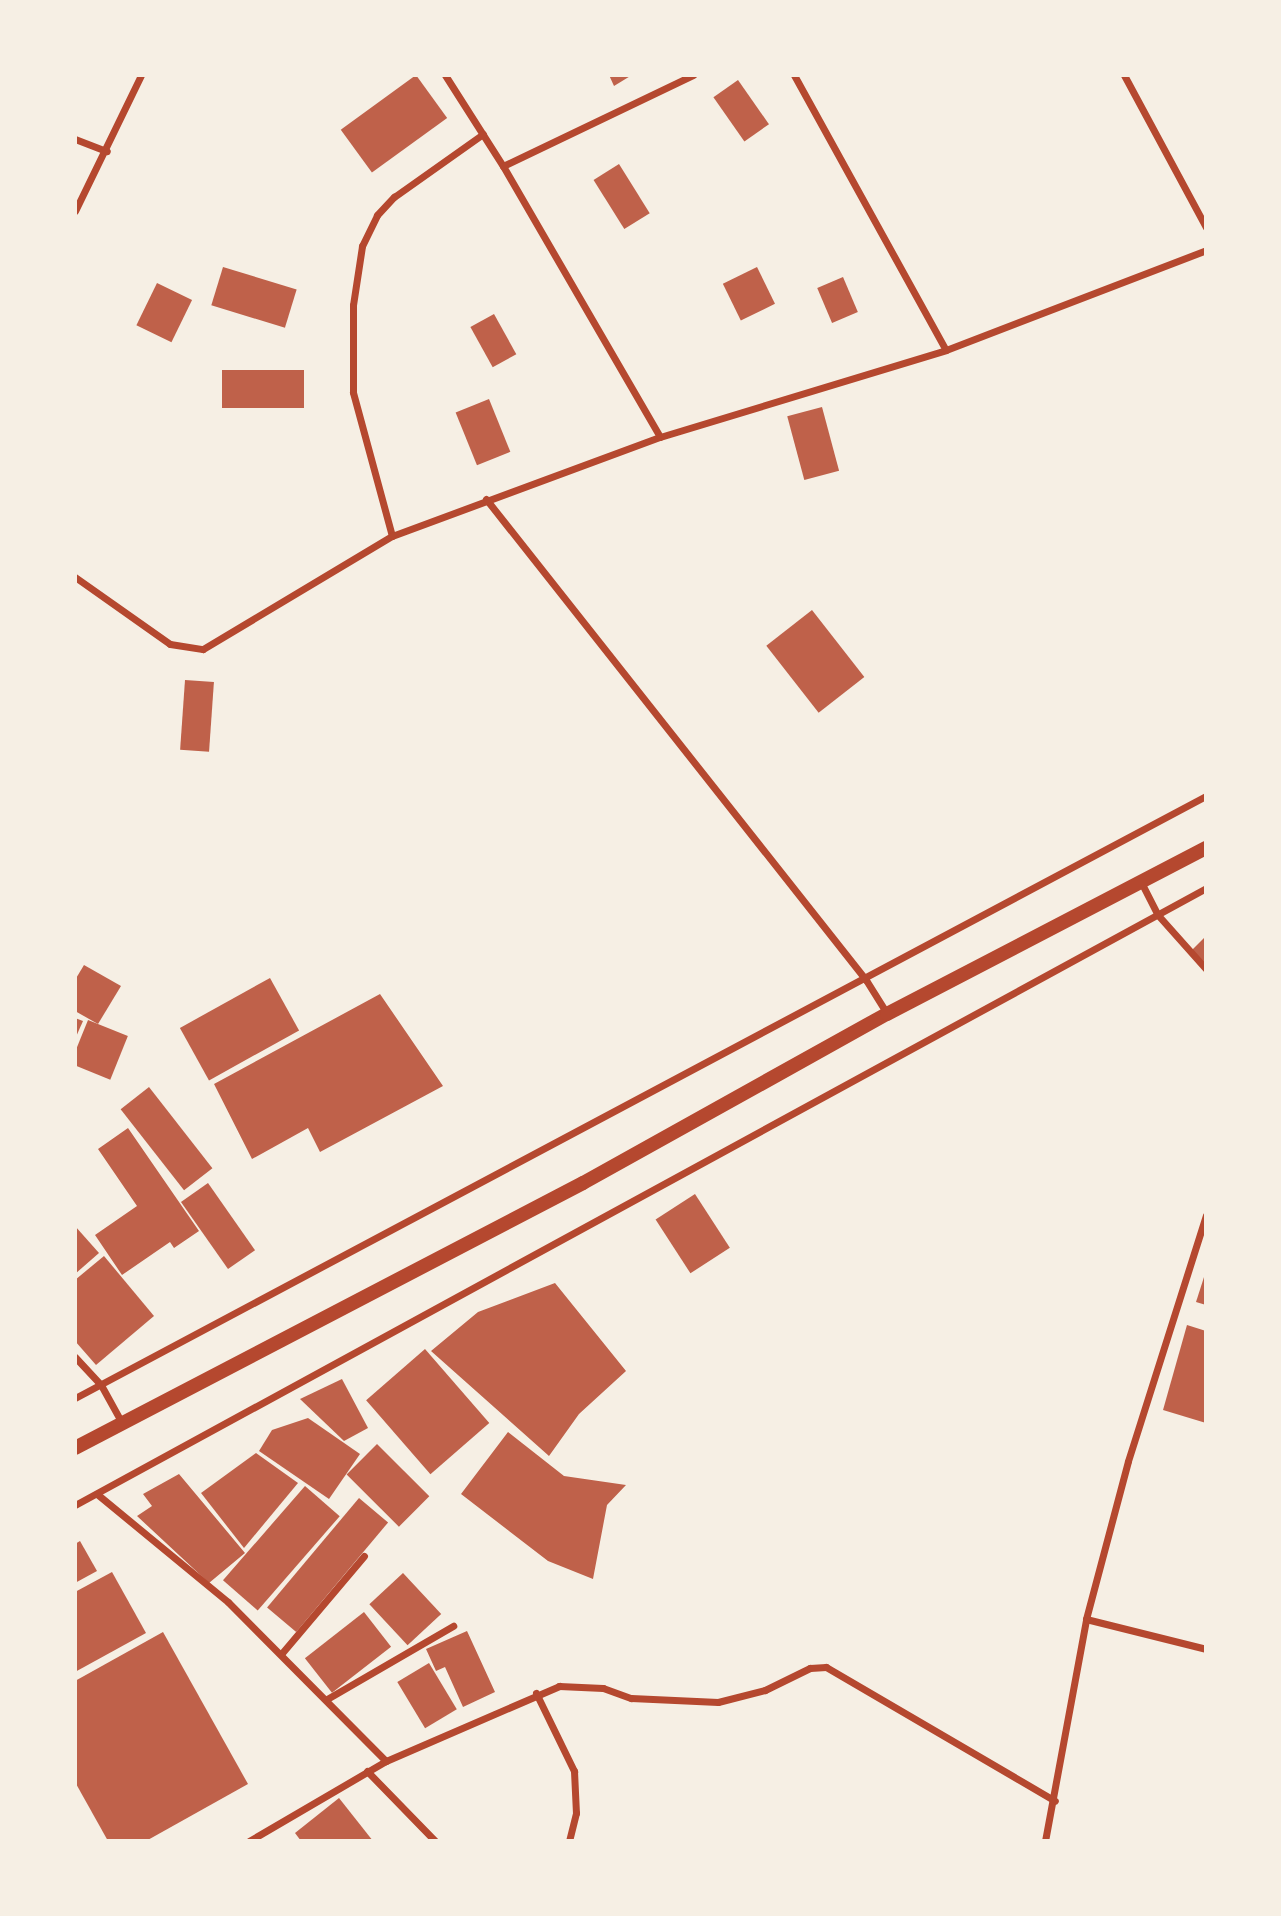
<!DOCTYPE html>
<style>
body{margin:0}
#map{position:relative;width:1281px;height:1916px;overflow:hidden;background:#f6efe4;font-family:"Space Grotesk",sans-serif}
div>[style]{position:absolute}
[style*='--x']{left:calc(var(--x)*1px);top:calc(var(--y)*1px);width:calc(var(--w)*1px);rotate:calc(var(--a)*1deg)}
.building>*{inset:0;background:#bf614a;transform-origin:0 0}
.minor>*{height:7px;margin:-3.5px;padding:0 3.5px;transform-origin:3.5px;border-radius:3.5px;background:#b5482f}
.secondary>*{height:14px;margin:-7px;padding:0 7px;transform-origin:7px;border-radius:7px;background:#b5482f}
span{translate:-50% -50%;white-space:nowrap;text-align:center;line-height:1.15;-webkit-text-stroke:6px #f6efe4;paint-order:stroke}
.frame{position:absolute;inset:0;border:77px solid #f6efe4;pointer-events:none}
</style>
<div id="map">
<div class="building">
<div style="left:416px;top:75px;width:53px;height:93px;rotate:54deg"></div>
<div style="clip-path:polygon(609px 75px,632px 75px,614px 86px)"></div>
<div style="left:738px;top:80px;width:54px;height:30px;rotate:55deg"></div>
<div style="left:619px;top:164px;width:58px;height:30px;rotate:58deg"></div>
<div style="left:223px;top:267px;width:77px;height:40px;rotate:17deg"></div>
<div style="left:757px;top:267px;width:41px;height:38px;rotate:64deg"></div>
<div style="left:843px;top:277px;width:38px;height:28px;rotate:67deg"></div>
<div style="left:157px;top:283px;width:39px;height:47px;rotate:26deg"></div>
<div style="left:494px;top:314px;width:46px;height:27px;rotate:61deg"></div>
<div style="left:222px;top:370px;width:82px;height:38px"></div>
<div style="left:489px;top:399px;width:57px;height:36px;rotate:68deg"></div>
<div style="left:822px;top:407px;width:66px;height:36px;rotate:75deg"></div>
<div style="left:812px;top:610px;width:85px;height:58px;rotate:52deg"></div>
<div style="left:185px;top:680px;width:29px;height:70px;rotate:4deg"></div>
<div style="clip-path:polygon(1206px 936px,1206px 965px,1191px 951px)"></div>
<div style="clip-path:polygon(84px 965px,121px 986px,98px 1024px,75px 1011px,75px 980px)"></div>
<div style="left:270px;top:978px;width:60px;height:103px;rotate:61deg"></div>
<div style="clip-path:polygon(380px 994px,443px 1086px,320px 1152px,308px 1128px,252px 1159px,214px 1084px)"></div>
<div style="clip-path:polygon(75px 1018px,83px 1021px,75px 1039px)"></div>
<div style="left:88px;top:1020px;width:43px;height:47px;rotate:22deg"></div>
<div style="left:149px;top:1087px;width:103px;height:36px;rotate:52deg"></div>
<div style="clip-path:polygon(128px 1128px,199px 1231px,174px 1248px,170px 1242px,122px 1275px,95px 1235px,137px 1206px,98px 1149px)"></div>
<div style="left:208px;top:1183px;width:82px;height:33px;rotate:55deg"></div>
<div style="left:695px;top:1194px;width:64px;height:47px;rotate:57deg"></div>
<div style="clip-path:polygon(75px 1226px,99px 1253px,75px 1274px)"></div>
<div style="clip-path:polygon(104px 1256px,154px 1316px,96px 1365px,75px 1341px,75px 1280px)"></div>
<div style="clip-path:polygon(1205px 1274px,1206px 1274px,1206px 1305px,1196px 1302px)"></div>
<div style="clip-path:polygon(555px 1283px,626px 1371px,579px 1414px,549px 1456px,431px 1351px,478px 1312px)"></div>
<div style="clip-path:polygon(1187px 1325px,1206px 1331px,1206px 1423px,1163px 1410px)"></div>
<div style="left:425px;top:1349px;width:98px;height:78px;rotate:49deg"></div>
<div style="clip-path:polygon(342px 1379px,368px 1428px,344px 1441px,300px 1399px)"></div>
<div style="clip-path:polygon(308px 1418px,360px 1454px,329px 1499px,259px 1451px,272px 1430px)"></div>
<div style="clip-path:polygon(508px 1432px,564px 1476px,626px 1485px,607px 1505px,593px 1579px,548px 1561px,461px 1494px)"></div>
<div style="left:377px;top:1444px;width:74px;height:43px;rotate:45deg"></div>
<div style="clip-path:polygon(256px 1453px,298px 1483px,244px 1548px,201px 1493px)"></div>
<div style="clip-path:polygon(179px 1474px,245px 1553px,209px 1583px,137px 1516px,152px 1506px,143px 1494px)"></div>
<div style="left:305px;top:1486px;width:46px;height:125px;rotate:41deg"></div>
<div style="left:359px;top:1498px;width:38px;height:143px;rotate:40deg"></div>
<div style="clip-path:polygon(80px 1541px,97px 1571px,75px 1583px,75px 1544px)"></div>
<div style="clip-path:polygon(112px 1572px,146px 1633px,75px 1672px,75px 1592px)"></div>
<div style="left:403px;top:1573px;width:56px;height:46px;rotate:47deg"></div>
<div style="left:364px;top:1612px;width:44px;height:75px;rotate:52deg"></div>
<div style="clip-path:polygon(467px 1631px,495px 1692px,463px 1707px,445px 1667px,436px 1671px,426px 1649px)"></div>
<div style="clip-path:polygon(163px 1632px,248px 1784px,146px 1841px,108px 1841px,75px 1782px,75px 1681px)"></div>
<div style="left:429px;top:1663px;width:54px;height:37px;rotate:59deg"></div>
<div style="clip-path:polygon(339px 1798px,373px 1841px,301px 1841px,295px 1833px)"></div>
</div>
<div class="minor">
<div style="--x:445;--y:75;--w:108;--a:57.5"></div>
<div style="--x:503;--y:166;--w:313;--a:59.9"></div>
<div style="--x:794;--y:75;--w:314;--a:61.1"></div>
<div style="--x:1124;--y:75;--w:173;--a:61.7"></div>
<div style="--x:75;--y:139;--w:34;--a:21"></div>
<div style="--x:503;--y:166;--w:211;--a:-25.6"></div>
<div style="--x:75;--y:211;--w:151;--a:-64.1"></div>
<div style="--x:486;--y:499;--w:613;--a:51.69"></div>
<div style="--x:866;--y:980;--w:40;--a:58"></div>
<div style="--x:392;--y:536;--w:149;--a:-105.2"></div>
<div style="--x:353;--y:392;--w:87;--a:-90"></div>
<div style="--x:353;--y:305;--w:60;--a:-81.3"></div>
<div style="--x:362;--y:246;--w:34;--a:-64"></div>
<div style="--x:377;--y:215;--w:25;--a:-47"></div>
<div style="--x:394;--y:197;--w:109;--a:-35.3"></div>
<div style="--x:75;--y:577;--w:116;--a:35.2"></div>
<div style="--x:170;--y:644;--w:33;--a:9"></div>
<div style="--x:203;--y:649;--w:220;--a:-30.9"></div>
<div style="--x:392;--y:536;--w:286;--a:-20.3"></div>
<div style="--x:660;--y:437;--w:299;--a:-16.9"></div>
<div style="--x:946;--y:350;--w:279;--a:-21"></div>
<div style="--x:1141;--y:882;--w:36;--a:63"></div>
<div style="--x:1157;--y:914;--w:74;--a:48.3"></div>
<div style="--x:75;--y:1357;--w:38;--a:47"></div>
<div style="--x:101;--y:1385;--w:43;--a:61.1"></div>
<div style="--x:75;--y:1398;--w:1281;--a:-28.03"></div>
<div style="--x:97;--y:1494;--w:170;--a:39.5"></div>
<div style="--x:228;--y:1602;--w:224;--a:45.2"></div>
<div style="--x:75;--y:1505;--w:1288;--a:-28.61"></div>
<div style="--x:1086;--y:1619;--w:124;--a:14"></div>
<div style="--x:282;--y:1653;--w:127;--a:-49.8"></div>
<div style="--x:536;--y:1693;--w:87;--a:64"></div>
<div style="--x:574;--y:1771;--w:42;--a:87.3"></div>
<div style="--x:576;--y:1813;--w:29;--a:104"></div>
<div style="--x:327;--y:1699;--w:146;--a:-30.1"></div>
<div style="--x:367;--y:1771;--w:98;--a:45.8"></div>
<div style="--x:249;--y:1841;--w:159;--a:-30.3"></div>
<div style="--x:386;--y:1761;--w:189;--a:-23.4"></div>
<div style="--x:559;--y:1686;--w:44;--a:2.6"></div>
<div style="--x:603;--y:1688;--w:30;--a:20"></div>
<div style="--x:631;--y:1698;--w:87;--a:2.6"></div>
<div style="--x:718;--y:1702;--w:49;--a:-14.3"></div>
<div style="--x:765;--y:1690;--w:50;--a:-26.1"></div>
<div style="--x:810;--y:1668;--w:16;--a:-4"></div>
<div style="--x:826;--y:1667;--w:265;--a:30.3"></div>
<div style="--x:1045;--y:1841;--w:226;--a:-79.5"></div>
<div style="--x:1086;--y:1619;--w:163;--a:-75.1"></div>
<div style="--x:1128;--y:1461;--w:258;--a:-72.4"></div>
</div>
<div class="secondary">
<div style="--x:75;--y:1448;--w:573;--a:-27.55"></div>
<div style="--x:583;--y:1183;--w:348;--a:-29.1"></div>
<div style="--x:887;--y:1014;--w:360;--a:-27.5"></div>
</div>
<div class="frame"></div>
</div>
